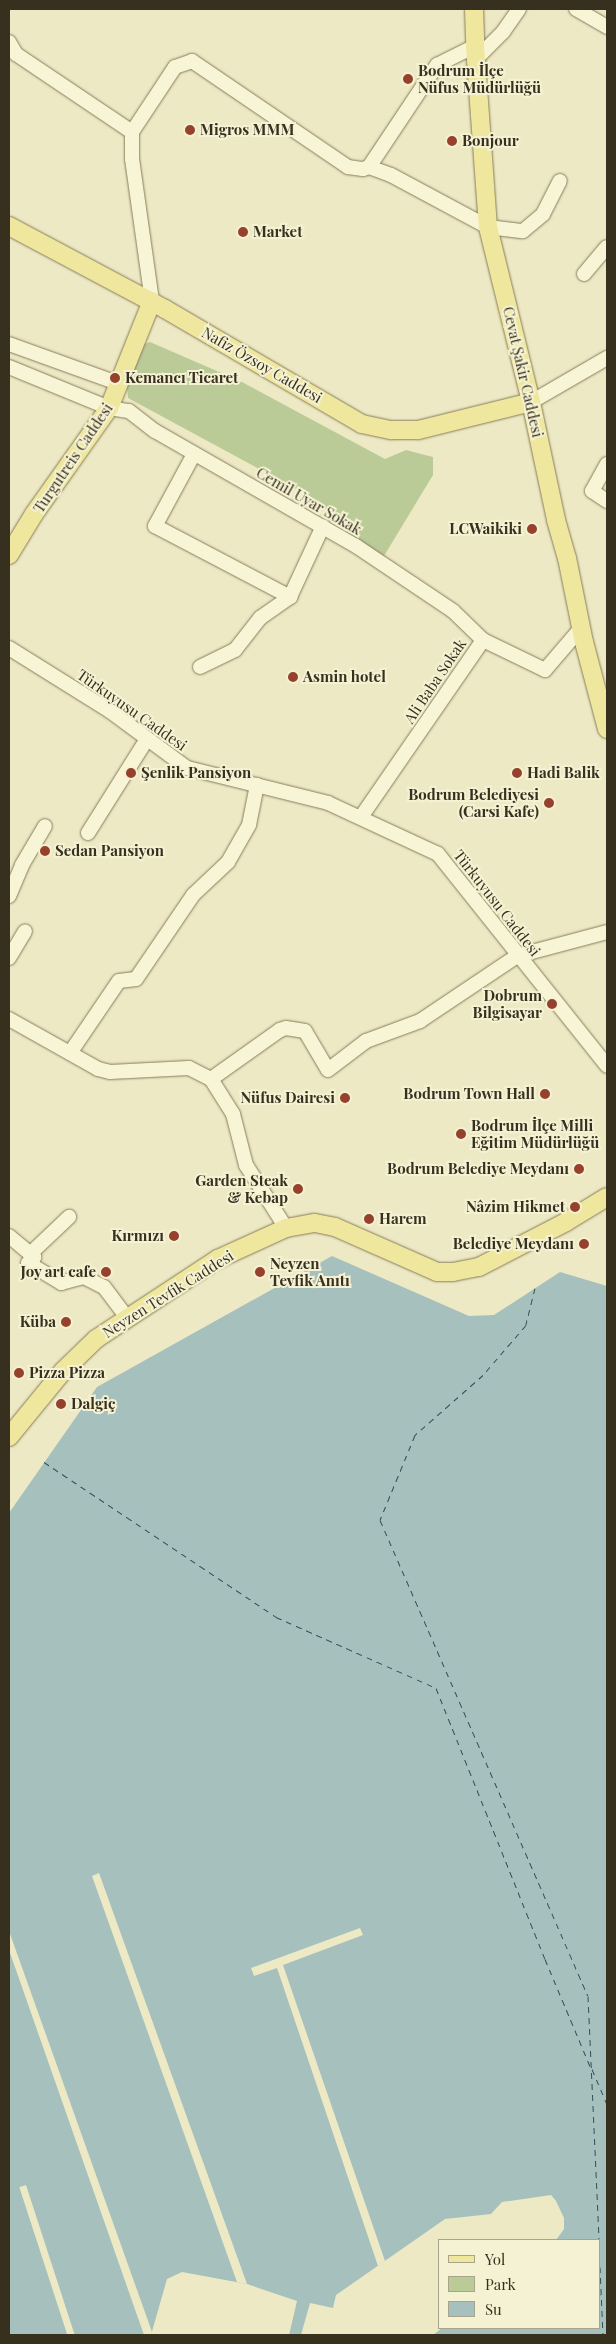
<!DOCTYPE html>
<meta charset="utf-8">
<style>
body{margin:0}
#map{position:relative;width:616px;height:2344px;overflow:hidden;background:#ede9c4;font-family:"Playfair Display",serif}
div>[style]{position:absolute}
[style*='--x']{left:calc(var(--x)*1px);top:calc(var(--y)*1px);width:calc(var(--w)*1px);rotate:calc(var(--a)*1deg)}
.green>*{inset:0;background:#bbcb98}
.water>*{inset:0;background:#a6c0be}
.pier>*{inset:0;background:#ede9c4;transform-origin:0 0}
.ferry>*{height:1px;margin-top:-0.5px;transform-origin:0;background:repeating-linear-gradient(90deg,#2e5157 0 6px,transparent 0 11px)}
.roads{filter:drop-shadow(0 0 1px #877c5b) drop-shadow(0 0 1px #877c5b)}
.minor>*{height:14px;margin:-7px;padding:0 7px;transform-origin:7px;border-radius:7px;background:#f8f5d7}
.major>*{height:18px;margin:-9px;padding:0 9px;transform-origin:9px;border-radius:9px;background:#efe79d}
.dots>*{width:14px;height:14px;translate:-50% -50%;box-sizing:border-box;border:2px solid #f5f2d4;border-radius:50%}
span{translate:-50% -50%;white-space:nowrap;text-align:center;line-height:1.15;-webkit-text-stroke:4px #f5f2d4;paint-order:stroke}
.poi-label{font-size:15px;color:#38301f;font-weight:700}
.left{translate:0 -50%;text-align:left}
.right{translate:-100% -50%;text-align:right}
.street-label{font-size:15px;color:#38301f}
.frame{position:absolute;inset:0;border:10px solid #38301f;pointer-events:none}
.legend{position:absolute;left:438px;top:2239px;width:162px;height:90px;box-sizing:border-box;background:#f5f2d4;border:1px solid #a9a48c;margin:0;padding:6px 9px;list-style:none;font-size:15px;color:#38301f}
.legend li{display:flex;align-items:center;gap:10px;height:25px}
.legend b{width:25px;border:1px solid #a9a48c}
</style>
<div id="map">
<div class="green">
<div style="clip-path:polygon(150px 342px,240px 381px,385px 459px,406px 450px,433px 457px,433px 475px,384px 556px,368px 548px,349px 533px,331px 513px,311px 497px,128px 398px,127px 386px,142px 345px)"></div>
</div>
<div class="water">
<div style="clip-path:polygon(332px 1256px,469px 1316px,494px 1315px,560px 1272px,607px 1286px,607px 2335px,433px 2335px,442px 2328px,600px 2328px,600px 2240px,556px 2240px,564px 2229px,564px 2218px,556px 2201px,551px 2195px,502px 2202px,491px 2214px,445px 2219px,336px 2295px,333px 2308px,310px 2303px,301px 2335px,289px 2335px,297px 2301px,247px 2284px,182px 2272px,167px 2279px,151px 2335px,9px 2335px,9px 1513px,97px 1387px)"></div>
</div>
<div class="pier">
<div style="clip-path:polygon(99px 1873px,247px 2284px,237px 2282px,92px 1876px)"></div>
<div style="clip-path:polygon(360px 1928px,363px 1935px,283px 1965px,385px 2261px,378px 2266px,277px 1968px,254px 1976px,251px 1968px)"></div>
<div style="clip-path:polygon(9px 1931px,152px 2332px,151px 2335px,144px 2335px,9px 1950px)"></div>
<div style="left:26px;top:2185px;width:158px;height:7px;rotate:72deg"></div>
</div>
<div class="ferry">
<div style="--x:535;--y:1288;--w:38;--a:104"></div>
<div style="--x:526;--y:1325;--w:66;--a:130.7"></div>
<div style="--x:483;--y:1375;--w:91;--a:138.6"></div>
<div style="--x:415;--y:1435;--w:92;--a:112.4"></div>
<div style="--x:380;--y:1520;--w:519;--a:66.4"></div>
<div style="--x:588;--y:1996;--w:244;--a:87.4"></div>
<div style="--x:44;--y:1462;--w:279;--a:33.7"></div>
<div style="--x:276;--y:1617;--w:175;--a:23.9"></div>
<div style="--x:436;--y:1688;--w:292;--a:68.1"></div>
<div style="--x:545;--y:1959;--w:116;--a:67.2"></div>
<div style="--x:592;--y:2069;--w:39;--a:67"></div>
<div style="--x:600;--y:2267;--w:68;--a:87.5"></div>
</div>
<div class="roads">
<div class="minor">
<div style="--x:576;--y:9;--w:36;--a:30"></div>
<div style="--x:9;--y:42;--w:14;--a:60"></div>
<div style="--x:16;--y:54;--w:140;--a:33.9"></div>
<div style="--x:476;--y:59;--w:38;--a:-45"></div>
<div style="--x:503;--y:32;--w:28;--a:-55"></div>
<div style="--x:369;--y:167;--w:123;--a:-56.3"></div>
<div style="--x:437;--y:65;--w:42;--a:-26.6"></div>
<div style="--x:584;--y:274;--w:35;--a:-50"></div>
<div style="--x:152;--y:301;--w:143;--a:-98"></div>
<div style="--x:132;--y:159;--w:27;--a:-90"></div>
<div style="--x:132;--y:132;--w:78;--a:-56.5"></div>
<div style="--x:175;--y:67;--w:18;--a:-19"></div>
<div style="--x:192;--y:61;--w:189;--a:34.2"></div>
<div style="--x:348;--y:167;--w:15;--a:8"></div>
<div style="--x:363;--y:169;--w:6;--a:-18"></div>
<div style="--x:369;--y:167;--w:23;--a:20"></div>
<div style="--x:391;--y:175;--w:110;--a:28.2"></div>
<div style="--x:488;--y:227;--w:35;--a:7"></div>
<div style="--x:523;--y:231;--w:26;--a:-40"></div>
<div style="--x:543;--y:214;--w:37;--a:-63"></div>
<div style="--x:9;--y:344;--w:118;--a:19.8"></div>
<div style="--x:9;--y:367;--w:108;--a:22.3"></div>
<div style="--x:109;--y:408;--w:20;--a:9"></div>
<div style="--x:129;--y:411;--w:33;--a:38"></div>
<div style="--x:155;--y:431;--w:232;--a:29.8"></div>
<div style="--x:356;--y:546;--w:117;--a:33.8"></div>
<div style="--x:453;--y:611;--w:42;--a:44"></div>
<div style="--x:531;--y:402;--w:88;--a:-30.1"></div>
<div style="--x:194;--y:454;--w:82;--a:118.4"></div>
<div style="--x:155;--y:526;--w:153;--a:27.7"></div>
<div style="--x:607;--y:464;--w:31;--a:119"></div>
<div style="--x:592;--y:491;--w:18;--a:34"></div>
<div style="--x:9;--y:648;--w:119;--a:32"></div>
<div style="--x:110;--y:711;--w:96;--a:36.5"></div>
<div style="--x:187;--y:768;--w:145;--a:13.9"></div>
<div style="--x:328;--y:803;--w:121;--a:24.9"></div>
<div style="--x:438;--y:854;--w:271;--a:51.4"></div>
<div style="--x:200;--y:667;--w:39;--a:-26"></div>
<div style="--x:235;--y:650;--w:41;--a:-52"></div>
<div style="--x:260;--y:618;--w:37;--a:-35"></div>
<div style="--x:290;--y:597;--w:78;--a:-65.1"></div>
<div style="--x:361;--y:817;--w:215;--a:-55.4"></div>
<div style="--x:483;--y:640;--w:69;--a:25.8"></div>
<div style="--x:545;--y:670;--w:55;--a:-49.4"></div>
<div style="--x:88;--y:833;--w:111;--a:-57.9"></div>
<div style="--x:9;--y:896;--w:34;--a:-67"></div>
<div style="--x:22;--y:865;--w:45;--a:-59.5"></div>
<div style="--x:9;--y:958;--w:31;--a:-59"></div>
<div style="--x:9;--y:1019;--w:102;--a:29.3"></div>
<div style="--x:98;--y:1069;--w:12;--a:14"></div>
<div style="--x:110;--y:1072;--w:79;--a:-2.9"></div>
<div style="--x:189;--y:1068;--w:25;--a:27"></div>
<div style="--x:211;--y:1079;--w:41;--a:57.8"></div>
<div style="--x:233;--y:1114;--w:53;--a:75.7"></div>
<div style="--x:246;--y:1165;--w:75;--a:57.6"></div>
<div style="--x:70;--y:1053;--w:87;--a:-55.8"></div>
<div style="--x:119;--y:981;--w:17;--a:-7"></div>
<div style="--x:136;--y:979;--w:102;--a:-55.8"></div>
<div style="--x:193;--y:895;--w:48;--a:-43.3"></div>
<div style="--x:228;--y:862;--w:43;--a:-60.4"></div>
<div style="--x:249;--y:825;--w:41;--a:-78.7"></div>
<div style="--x:211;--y:1079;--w:85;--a:-35.4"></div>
<div style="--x:280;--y:1030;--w:6;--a:-18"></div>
<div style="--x:286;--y:1028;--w:19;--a:9"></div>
<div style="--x:305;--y:1031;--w:45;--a:59.5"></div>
<div style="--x:328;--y:1070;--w:48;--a:-37.3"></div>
<div style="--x:366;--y:1041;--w:58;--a:-20.3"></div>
<div style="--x:420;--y:1021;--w:117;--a:-33.8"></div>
<div style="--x:517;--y:956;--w:93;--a:-14.9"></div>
<div style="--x:9;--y:1236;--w:33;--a:40"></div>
<div style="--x:34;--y:1257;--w:8;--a:135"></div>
<div style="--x:28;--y:1263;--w:39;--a:31"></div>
<div style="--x:61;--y:1283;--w:24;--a:-15"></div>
<div style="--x:84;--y:1277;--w:22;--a:27"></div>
<div style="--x:104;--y:1287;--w:38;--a:53"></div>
<div style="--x:30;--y:1254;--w:54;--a:-43.5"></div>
</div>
<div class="major">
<div style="--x:474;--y:9;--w:37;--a:88"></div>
<div style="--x:475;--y:46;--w:181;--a:85.9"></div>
<div style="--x:488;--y:227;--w:180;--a:76.2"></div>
<div style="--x:531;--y:402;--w:121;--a:78"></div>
<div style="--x:556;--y:520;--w:40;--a:74"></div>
<div style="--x:567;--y:558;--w:86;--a:78.6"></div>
<div style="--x:584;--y:642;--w:90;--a:75.2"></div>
<div style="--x:9;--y:226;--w:177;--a:28"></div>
<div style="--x:165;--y:309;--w:228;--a:30.3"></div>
<div style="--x:362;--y:424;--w:30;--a:12"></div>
<div style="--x:391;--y:430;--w:27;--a:0"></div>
<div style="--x:418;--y:430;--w:116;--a:-13.9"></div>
<div style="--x:9;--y:555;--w:48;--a:-58.6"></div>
<div style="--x:34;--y:514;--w:130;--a:-54.7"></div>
<div style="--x:109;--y:408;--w:115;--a:-68.1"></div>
<div style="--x:9;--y:1437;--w:85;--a:-50.7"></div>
<div style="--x:63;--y:1371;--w:46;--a:-44.1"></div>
<div style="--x:96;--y:1339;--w:146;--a:-33.3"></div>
<div style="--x:218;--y:1259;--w:75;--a:-24.5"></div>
<div style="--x:286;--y:1228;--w:29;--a:-10"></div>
<div style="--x:315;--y:1223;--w:20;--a:11"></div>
<div style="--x:335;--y:1227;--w:111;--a:23.8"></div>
<div style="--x:437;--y:1272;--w:16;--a:0"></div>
<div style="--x:453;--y:1272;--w:26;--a:-11"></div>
<div style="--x:479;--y:1267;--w:98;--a:-27.3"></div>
<div style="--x:566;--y:1222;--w:48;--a:-31.4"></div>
</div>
</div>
<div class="dots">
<div style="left:408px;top:79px;background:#95412c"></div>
<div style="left:190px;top:130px;background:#95412c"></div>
<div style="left:452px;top:141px;background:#95412c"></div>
<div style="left:243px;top:232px;background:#95412c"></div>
<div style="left:115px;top:378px;background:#95412c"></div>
<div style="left:532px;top:529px;background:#95412c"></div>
<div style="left:293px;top:677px;background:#95412c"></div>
<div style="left:131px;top:773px;background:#95412c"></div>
<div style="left:517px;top:773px;background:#95412c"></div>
<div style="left:549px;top:803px;background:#95412c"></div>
<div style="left:45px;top:851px;background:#95412c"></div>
<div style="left:552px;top:1004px;background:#95412c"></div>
<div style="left:545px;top:1094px;background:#95412c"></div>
<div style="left:345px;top:1098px;background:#95412c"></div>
<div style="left:461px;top:1134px;background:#95412c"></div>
<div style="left:579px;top:1169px;background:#95412c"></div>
<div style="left:298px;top:1189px;background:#95412c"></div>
<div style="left:575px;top:1207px;background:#95412c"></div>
<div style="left:369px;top:1219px;background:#95412c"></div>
<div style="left:174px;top:1236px;background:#95412c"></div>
<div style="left:584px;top:1244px;background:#95412c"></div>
<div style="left:106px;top:1272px;background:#95412c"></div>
<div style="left:260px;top:1272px;background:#95412c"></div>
<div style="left:66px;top:1322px;background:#95412c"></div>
<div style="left:19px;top:1373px;background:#95412c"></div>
<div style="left:61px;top:1404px;background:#95412c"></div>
</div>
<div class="poi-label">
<span class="left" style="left:418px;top:79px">Bodrum İlçe<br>Nüfus Müdürlüğü</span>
<span class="left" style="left:200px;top:130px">Migros MMM</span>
<span class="left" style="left:462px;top:141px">Bonjour</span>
<span class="left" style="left:253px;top:232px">Market</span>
<span class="left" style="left:125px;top:378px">Kemancı Ticaret</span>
<span class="right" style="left:522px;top:529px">LCWaikiki</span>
<span class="left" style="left:303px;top:677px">Asmin hotel</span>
<span class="left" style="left:141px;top:773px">Şenlik Pansiyon</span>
<span class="left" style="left:527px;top:773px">Hadi Balik</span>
<span class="right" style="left:539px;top:803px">Bodrum Belediyesi<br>(Carsi Kafe)</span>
<span class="left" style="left:55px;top:851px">Sedan Pansiyon</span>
<span class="right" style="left:542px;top:1004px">Dobrum<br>Bilgisayar</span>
<span class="right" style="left:535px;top:1094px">Bodrum Town Hall</span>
<span class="right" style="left:335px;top:1098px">Nüfus Dairesi</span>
<span class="left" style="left:471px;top:1134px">Bodrum İlçe Milli<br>Eğitim Müdürlüğü</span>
<span class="right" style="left:569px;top:1169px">Bodrum Belediye Meydanı</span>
<span class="right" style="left:288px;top:1189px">Garden Steak<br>&amp; Kebap</span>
<span class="right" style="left:565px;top:1207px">Nâzim Hikmet</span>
<span class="left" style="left:379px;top:1219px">Harem</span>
<span class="right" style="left:164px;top:1236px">Kırmızı</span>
<span class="right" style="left:574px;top:1244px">Belediye Meydanı</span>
<span class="left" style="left:270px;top:1272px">Neyzen<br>Tevfik Anıtı</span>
<span class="right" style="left:96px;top:1272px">Joy art cafe</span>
<span class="right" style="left:56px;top:1322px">Küba</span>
<span class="left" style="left:29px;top:1373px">Pizza Pizza</span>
<span class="left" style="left:71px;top:1404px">Dalgiç</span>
</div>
<div class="street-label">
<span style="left:262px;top:365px;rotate:30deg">Nafiz Özsoy Caddesi</span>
<span style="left:523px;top:372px;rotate:77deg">Cevat Şakir Caddesi</span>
<span style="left:73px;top:458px;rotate:-56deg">Turgutreis Caddesi</span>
<span style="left:309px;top:501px;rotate:30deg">Cemil Uyar Sokak</span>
<span style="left:435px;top:681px;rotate:-56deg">Ali Baba Sokak</span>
<span style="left:132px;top:710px;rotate:35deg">Türkuyusu Caddesi</span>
<span style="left:497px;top:903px;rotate:52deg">Türkuyusu Caddesi</span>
<span style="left:168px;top:1294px;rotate:-32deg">Neyzen Tevfik Caddesi</span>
</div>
<div class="frame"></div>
<ul class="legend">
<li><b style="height:6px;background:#efe79d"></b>Yol</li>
<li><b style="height:14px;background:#bbcb98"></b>Park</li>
<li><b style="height:14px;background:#a6c0be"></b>Su</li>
</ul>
</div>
